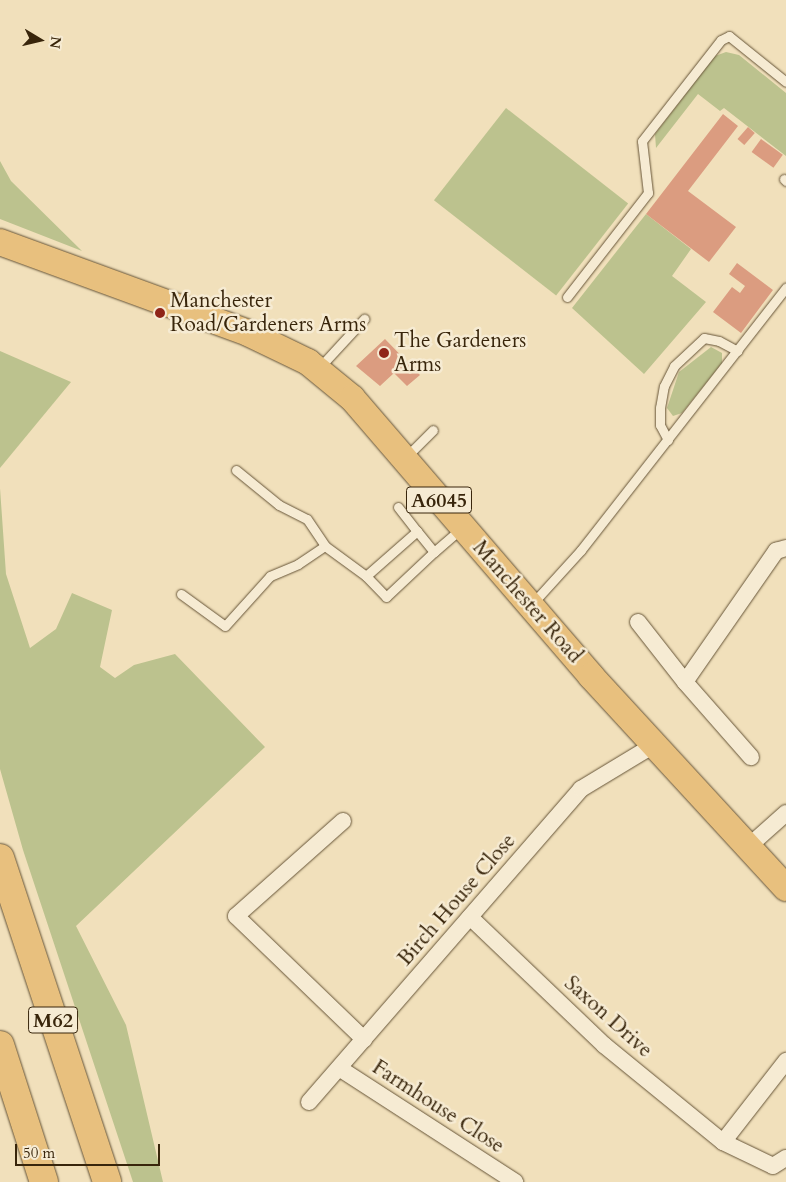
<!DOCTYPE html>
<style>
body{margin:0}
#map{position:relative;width:786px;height:1182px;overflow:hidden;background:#f1e0bb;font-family:Cardo,serif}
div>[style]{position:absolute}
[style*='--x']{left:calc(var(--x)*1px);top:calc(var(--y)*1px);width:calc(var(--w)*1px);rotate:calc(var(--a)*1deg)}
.green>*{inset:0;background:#bcc28e;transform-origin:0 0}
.building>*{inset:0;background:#db9c80;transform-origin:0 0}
.roads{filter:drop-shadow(0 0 1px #665437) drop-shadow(0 0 1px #665437)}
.service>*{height:9px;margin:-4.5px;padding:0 4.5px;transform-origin:4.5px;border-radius:4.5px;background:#f6ebd3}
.minor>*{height:16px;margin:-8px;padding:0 8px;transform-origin:8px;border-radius:8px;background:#f6ebd3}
.primary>*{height:26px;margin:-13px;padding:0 13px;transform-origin:13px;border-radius:13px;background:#e8c07e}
.motorway>*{height:28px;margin:-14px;padding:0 14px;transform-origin:14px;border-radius:14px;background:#e8c07e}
.dots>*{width:14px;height:14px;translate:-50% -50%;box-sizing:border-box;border:2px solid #f6ebd3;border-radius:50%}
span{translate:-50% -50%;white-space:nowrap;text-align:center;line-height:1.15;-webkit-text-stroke:5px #f6ebd3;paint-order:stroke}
.shield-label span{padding:1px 4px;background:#f6ebd3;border:1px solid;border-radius:4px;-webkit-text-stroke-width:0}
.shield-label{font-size:20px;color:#38250b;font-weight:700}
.poi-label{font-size:21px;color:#38250b}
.left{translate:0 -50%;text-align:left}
.street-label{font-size:21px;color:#38250b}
.north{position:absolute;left:15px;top:15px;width:50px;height:50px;-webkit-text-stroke:4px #f6ebd3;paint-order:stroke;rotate:99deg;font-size:14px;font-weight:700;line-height:20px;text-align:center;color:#38250b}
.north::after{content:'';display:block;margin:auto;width:18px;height:22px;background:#38250b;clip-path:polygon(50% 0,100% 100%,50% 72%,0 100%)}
.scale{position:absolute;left:15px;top:1144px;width:145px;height:22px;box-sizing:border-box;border:2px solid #38250b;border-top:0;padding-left:6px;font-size:15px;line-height:18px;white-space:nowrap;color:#38250b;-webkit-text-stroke:4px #f6ebd3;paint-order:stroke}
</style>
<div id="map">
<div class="green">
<div style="clip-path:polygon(726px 52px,739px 55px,786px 93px,786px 156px,724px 108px,720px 111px,698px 94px,656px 148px,655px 134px,715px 56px)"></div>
<div style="left:506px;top:108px;width:155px;height:117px;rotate:38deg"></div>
<div style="clip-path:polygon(0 161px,11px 181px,82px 251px,0 219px)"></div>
<div style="clip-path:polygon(646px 214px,691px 249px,672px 276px,706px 302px,644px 374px,572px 308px)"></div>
<div style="clip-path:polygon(711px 347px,722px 353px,722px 363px,682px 413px,673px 416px,667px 408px,679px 372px)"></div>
<div style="clip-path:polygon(0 351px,71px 382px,0 468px)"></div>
<div style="clip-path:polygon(0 488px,6px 574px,30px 648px,56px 629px,72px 593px,112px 610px,100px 667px,115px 678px,134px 665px,175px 654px,265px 747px,76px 926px,126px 1025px,163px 1182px,133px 1182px,23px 850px,0 769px)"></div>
</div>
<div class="building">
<div style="clip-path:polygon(723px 114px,738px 126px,688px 191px,736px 227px,709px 262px,646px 214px)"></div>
<div style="left:748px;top:127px;width:9px;height:16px;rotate:41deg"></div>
<div style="left:761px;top:139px;width:27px;height:16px;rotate:36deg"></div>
<div style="clip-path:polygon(737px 263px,773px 290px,741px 333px,713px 312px,732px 287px,740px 293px,745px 286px,729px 274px)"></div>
<div style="clip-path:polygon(385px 339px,420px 375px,407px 386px,394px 373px,380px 386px,356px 366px)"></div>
</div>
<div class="roads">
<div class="service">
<div style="--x:784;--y:179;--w:3;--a:45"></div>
<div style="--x:567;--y:297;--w:132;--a:-52.1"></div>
<div style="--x:648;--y:193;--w:52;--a:-96.6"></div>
<div style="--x:642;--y:141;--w:128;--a:-52"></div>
<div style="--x:721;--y:40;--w:9;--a:-27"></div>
<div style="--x:729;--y:36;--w:73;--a:38.9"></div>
<div style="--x:319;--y:368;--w:67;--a:-47.4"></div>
<div style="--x:668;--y:440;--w:17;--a:-118"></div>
<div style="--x:660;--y:425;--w:17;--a:-90"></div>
<div style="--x:660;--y:408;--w:22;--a:-80"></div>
<div style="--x:664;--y:386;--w:22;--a:-63"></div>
<div style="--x:674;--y:366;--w:41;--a:-43"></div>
<div style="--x:704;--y:338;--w:15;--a:11"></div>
<div style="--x:719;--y:341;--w:21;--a:28"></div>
<div style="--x:406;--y:457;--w:38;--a:-45"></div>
<div style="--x:236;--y:470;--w:55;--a:39.1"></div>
<div style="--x:279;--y:505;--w:31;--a:27"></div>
<div style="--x:307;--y:519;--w:32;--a:56"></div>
<div style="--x:398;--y:507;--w:31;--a:52"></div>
<div style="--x:366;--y:576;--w:29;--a:46"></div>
<div style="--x:386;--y:597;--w:66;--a:-43.2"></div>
<div style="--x:181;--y:594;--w:54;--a:36"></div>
<div style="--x:225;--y:626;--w:67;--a:-48"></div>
<div style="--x:270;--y:576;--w:30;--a:-23"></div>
<div style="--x:298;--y:564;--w:32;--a:-34"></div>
<div style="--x:325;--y:546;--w:51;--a:36.2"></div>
<div style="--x:366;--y:576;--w:68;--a:-41.4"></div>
<div style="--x:417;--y:531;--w:27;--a:51"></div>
<div style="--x:434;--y:552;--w:35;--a:-41"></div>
<div style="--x:532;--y:604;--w:73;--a:-47.8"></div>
<div style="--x:581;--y:550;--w:333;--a:-52"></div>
</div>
<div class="minor">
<div style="--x:638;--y:622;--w:76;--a:51.9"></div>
<div style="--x:685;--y:682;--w:100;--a:48.7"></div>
<div style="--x:685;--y:682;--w:160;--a:-55.2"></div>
<div style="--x:776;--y:551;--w:10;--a:-17"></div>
<div style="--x:343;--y:821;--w:143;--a:138.4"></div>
<div style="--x:236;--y:916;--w:178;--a:43.9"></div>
<div style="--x:748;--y:847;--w:51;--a:-41.8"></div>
<div style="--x:470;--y:917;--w:185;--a:43.7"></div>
<div style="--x:604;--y:1045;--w:154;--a:39.2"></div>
<div style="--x:723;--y:1142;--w:55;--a:25.6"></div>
<div style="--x:773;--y:1166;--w:15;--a:-32"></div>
<div style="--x:339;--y:1068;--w:210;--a:32.9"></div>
<div style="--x:309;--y:1102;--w:415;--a:-49"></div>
<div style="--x:581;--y:789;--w:85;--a:-31.1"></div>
<div style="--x:723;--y:1142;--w:103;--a:-52.1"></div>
</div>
<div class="primary">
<div style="--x:0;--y:242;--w:264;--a:20.1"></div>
<div style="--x:248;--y:333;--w:67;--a:25.8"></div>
<div style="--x:308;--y:362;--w:57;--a:39.3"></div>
<div style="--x:352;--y:398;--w:367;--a:49.3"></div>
<div style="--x:591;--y:676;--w:288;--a:47.4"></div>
</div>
<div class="motorway">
<div style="--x:0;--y:858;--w:341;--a:71.7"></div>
<div style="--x:0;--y:1045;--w:144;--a:72.2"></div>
</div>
</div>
<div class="dots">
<div style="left:160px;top:313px;background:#8f2418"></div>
<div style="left:384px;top:353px;background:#8f2418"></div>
</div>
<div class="shield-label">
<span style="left:439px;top:500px">A6045</span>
<span style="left:53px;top:1020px">M62</span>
</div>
<div class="poi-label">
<span class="left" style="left:170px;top:313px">Manchester<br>Road/Gardeners Arms</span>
<span class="left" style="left:394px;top:353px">The Gardeners<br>Arms</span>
</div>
<div class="street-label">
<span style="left:527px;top:602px;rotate:49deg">Manchester Road</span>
<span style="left:457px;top:900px;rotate:-49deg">Birch House Close</span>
<span style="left:608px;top:1017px;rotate:42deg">Saxon Drive</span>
<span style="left:438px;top:1107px;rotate:33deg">Farmhouse Close</span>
</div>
<div class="north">N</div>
<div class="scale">50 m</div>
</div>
